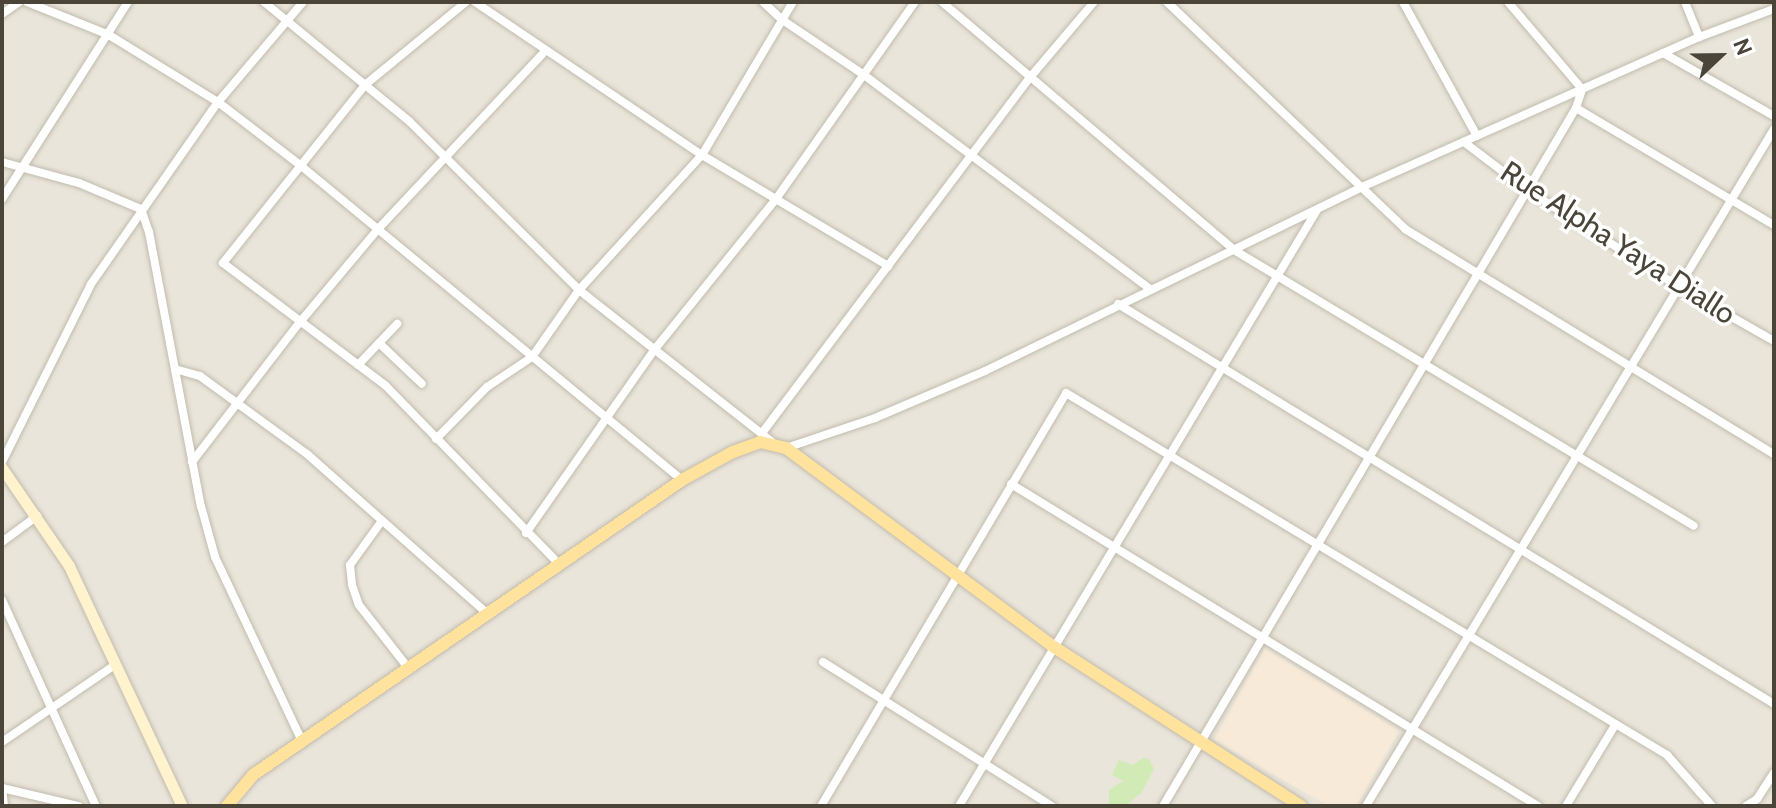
<!DOCTYPE html>
<style>
body{margin:0}
#map{position:relative;width:1776px;height:808px;overflow:hidden;background:#f6f3ec;font-family:Cabin,sans-serif}
div>[style]{position:absolute}
[style*='--x']{left:calc(var(--x)*1px);top:calc(var(--y)*1px);width:calc(var(--w)*1px);rotate:calc(var(--a)*1deg)}
.residential>*{inset:0;background:#eae5da;transform-origin:0 0}
.commercial>*{inset:0;background:#f7ead8}
.green>*{inset:0;background:#d2eab5}
.roads{filter:drop-shadow(0 0 2px #c2bbae) drop-shadow(0 0 2px #c2bbae)}
.street>*{height:8px;margin:-4px;padding:0 4px;transform-origin:4px;border-radius:4px;background:#fff}
.secondary>*{height:11px;margin:-5.5px;padding:0 5.5px;transform-origin:5.5px;border-radius:5.5px;background:#fff3cd}
.primary>*{height:12px;margin:-6px;padding:0 6px;transform-origin:6px;border-radius:6px;background:#ffe39c}
span{translate:-50% -50%;white-space:nowrap;text-align:center;line-height:1.15;-webkit-text-stroke:7px #fff;paint-order:stroke}
.street-label{font-size:30px;color:#4b4439}
.frame{position:absolute;inset:0;border:4px solid #4b4439;pointer-events:none}
.north{position:absolute;left:1680px;top:16px;width:80px;height:80px;-webkit-text-stroke:6px #fff;paint-order:stroke;rotate:68deg;font-size:22px;font-weight:700;line-height:32px;text-align:center;color:#4b4439}
.north::after{content:'';display:block;margin:auto;width:28px;height:36px;background:#4b4439;clip-path:polygon(50% 0,100% 100%,50% 72%,0 100%)}
</style>
<div id="map">
<div class="residential">
<div style="left:2px;top:2px;width:1772px;height:804px"></div>
</div>
<div class="commercial">
<div style="clip-path:polygon(1265px 648px,1399px 731px,1356px 806px,1329px 806px,1214px 740px)"></div>
</div>
<div class="green">
<div style="clip-path:polygon(1143px 758px,1149px 759px,1154px 769px,1142px 792px,1126px 806px,1109px 806px,1109px 790px,1123px 781px,1112px 775px,1119px 760px,1133px 765px)"></div>
</div>
<div class="roads">
<div class="street">
<div style="--x:27;--y:2;--w:88;--a:21.9"></div>
<div style="--x:109;--y:35;--w:128;--a:31.6"></div>
<div style="--x:218;--y:102;--w:103;--a:37.5"></div>
<div style="--x:300;--y:165;--w:495;--a:39.5"></div>
<div style="--x:264;--y:2;--w:189;--a:39.4"></div>
<div style="--x:410;--y:122;--w:238;--a:44.8"></div>
<div style="--x:579;--y:290;--w:246;--a:38.2"></div>
<div style="--x:466;--y:2;--w:131;--a:140.6"></div>
<div style="--x:365;--y:85;--w:228;--a:128.6"></div>
<div style="--x:223;--y:263;--w:204;--a:37"></div>
<div style="--x:386;--y:386;--w:250;--a:45.8"></div>
<div style="--x:475;--y:2;--w:274;--a:34"></div>
<div style="--x:702;--y:155;--w:217;--a:30.8"></div>
<div style="--x:763;--y:2;--w:25;--a:43"></div>
<div style="--x:781;--y:19;--w:100;--a:34"></div>
<div style="--x:864;--y:75;--w:357;--a:36.8"></div>
<div style="--x:942;--y:2;--w:383;--a:40.3"></div>
<div style="--x:1234;--y:250;--w:536;--a:30.96"></div>
<div style="--x:1167;--y:2;--w:329;--a:43.6"></div>
<div style="--x:1405;--y:229;--w:432;--a:31.4"></div>
<div style="--x:1403;--y:2;--w:153;--a:61.1"></div>
<div style="--x:1685;--y:2;--w:38;--a:68"></div>
<div style="--x:2;--y:14;--w:21;--a:-35"></div>
<div style="--x:1663;--y:53;--w:128;--a:29.6"></div>
<div style="--x:1576;--y:108;--w:230;--a:30.6"></div>
<div style="--x:1464;--y:142;--w:79;--a:37.3"></div>
<div style="--x:1527;--y:190;--w:180;--a:32.5"></div>
<div style="--x:1679;--y:287;--w:109;--a:29.6"></div>
<div style="--x:2;--y:162;--w:80;--a:15.3"></div>
<div style="--x:79;--y:183;--w:67;--a:22.8"></div>
<div style="--x:141;--y:209;--w:24;--a:71"></div>
<div style="--x:149;--y:232;--w:279;--a:79.3"></div>
<div style="--x:201;--y:506;--w:53;--a:74.6"></div>
<div style="--x:215;--y:557;--w:204;--a:64.7"></div>
<div style="--x:2;--y:199;--w:234;--a:-57.4"></div>
<div style="--x:1118;--y:304;--w:768;--a:31.37"></div>
<div style="--x:379;--y:343;--w:59;--a:43.6"></div>
<div style="--x:358;--y:365;--w:57;--a:-46.4"></div>
<div style="--x:175;--y:369;--w:26;--a:16"></div>
<div style="--x:200;--y:376;--w:132;--a:36.1"></div>
<div style="--x:307;--y:454;--w:243;--a:41.5"></div>
<div style="--x:762;--y:433;--w:448;--a:-53"></div>
<div style="--x:1032;--y:75;--w:96;--a:-49.7"></div>
<div style="--x:436;--y:439;--w:73;--a:-45.6"></div>
<div style="--x:487;--y:387;--w:54;--a:-33.7"></div>
<div style="--x:532;--y:357;--w:82;--a:-55"></div>
<div style="--x:579;--y:290;--w:183;--a:-47.7"></div>
<div style="--x:702;--y:155;--w:178;--a:-59.3"></div>
<div style="--x:786;--y:448;--w:94;--a:-18.6"></div>
<div style="--x:875;--y:418;--w:120;--a:-23.1"></div>
<div style="--x:985;--y:371;--w:420;--a:-26"></div>
<div style="--x:1362;--y:187;--w:369;--a:-24"></div>
<div style="--x:1699;--y:37;--w:80;--a:-20.5"></div>
<div style="--x:2;--y:462;--w:199;--a:-63.4"></div>
<div style="--x:91;--y:284;--w:222;--a:-55.1"></div>
<div style="--x:218;--y:102;--w:131;--a:-49.6"></div>
<div style="--x:192;--y:462;--w:177;--a:-52.4"></div>
<div style="--x:300;--y:322;--w:121;--a:-50"></div>
<div style="--x:378;--y:229;--w:244;--a:-46.8"></div>
<div style="--x:1011;--y:484;--w:618;--a:31.43"></div>
<div style="--x:381;--y:522;--w:53;--a:125.8"></div>
<div style="--x:350;--y:565;--w:20;--a:84"></div>
<div style="--x:352;--y:585;--w:21;--a:71"></div>
<div style="--x:359;--y:605;--w:81;--a:52"></div>
<div style="--x:526;--y:533;--w:225;--a:-55"></div>
<div style="--x:655;--y:349;--w:193;--a:-51.1"></div>
<div style="--x:776;--y:199;--w:241;--a:-54.8"></div>
<div style="--x:2;--y:542;--w:44;--a:-36.6"></div>
<div style="--x:2;--y:600;--w:226;--a:65.5"></div>
<div style="--x:823;--y:662;--w:271;--a:32.2"></div>
<div style="--x:2;--y:742;--w:137;--a:-34.3"></div>
<div style="--x:4;--y:806;--w:18;--a:-96"></div>
<div style="--x:2;--y:788;--w:79;--a:13.2"></div>
<div style="--x:821;--y:806;--w:480;--a:-59.3"></div>
<div style="--x:1066;--y:393;--w:702;--a:31.06"></div>
<div style="--x:1667;--y:755;--w:68;--a:48.6"></div>
<div style="--x:959;--y:806;--w:695;--a:-59.01"></div>
<div style="--x:1163;--y:806;--w:811;--a:-59.39"></div>
<div style="--x:1576;--y:108;--w:20;--a:-72"></div>
<div style="--x:1582;--y:89;--w:114;--a:-130.4"></div>
<div style="--x:1366;--y:806;--w:790;--a:-58.92"></div>
<div style="--x:1566;--y:806;--w:95;--a:-58.8"></div>
<div style="--x:1746;--y:806;--w:13;--a:-32"></div>
<div style="--x:1757;--y:799;--w:31;--a:-57"></div>
</div>
<div class="secondary">
<div style="--x:2;--y:468;--w:119;--a:55.6"></div>
<div style="--x:69;--y:566;--w:265;--a:64.8"></div>
</div>
<div class="primary">
<div style="--x:227;--y:806;--w:40;--a:-50"></div>
<div style="--x:253;--y:775;--w:521;--a:-34.51"></div>
<div style="--x:682;--y:480;--w:58;--a:-28.8"></div>
<div style="--x:733;--y:452;--w:29;--a:-20"></div>
<div style="--x:760;--y:442;--w:27;--a:13"></div>
<div style="--x:786;--y:448;--w:334;--a:36.6"></div>
<div style="--x:1054;--y:647;--w:294;--a:32.8"></div>
</div>
</div>
<div class="street-label">
<span style="left:1618px;top:243px;rotate:33deg">Rue Alpha Yaya Diallo</span>
</div>
<div class="frame"></div>
<div class="north">N</div>
</div>
